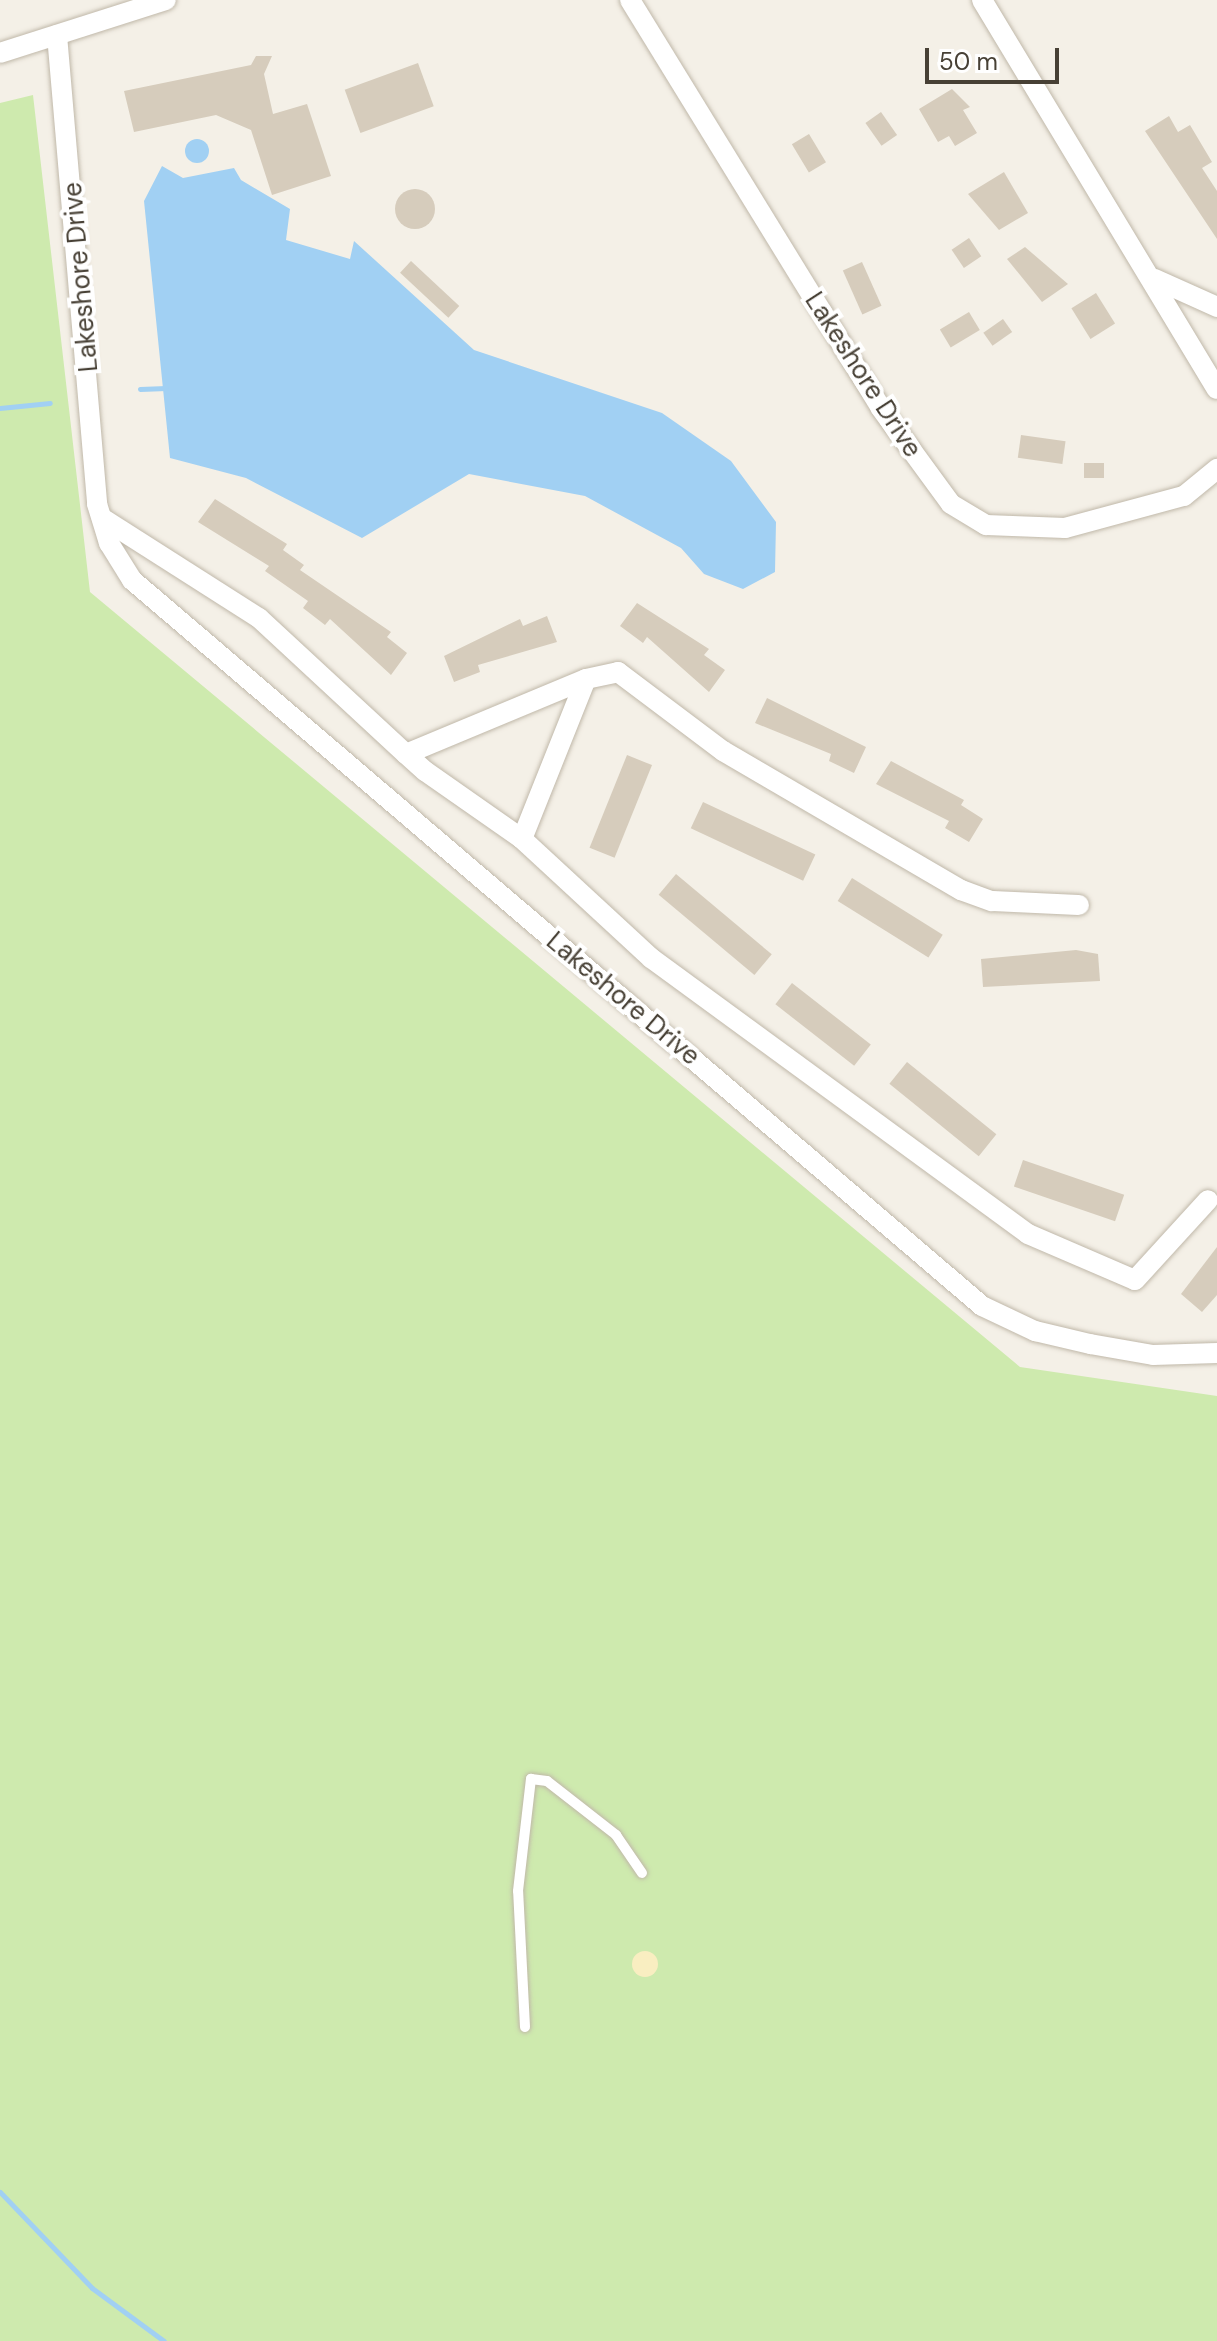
<!DOCTYPE html>
<style>
body{margin:0}
#map{position:relative;width:1217px;height:2341px;overflow:hidden;background:#f4f0e7;font-family:"DM Sans",sans-serif}
div>[style]{position:absolute}
[style*='--x']{left:calc(var(--x)*1px);top:calc(var(--y)*1px);width:calc(var(--w)*1px);rotate:calc(var(--a)*1deg)}
.green>*{inset:0;background:#ceeaae}
.sand>*{inset:0;background:#f9eec1}
.round{border-radius:50%}
.water>*{inset:0;background:#a1d0f3}
.stream>*{height:5px;margin:-2.5px;padding:0 2.5px;transform-origin:2.5px;border-radius:2.5px;background:#a1d0f3}
.building>*{inset:0;background:#d6ccbc;transform-origin:0 0}
.roads{filter:drop-shadow(0 0 2px #c0b8a9) drop-shadow(0 0 2px #c0b8a9)}
.lane>*{height:10px;margin:-5px;padding:0 5px;transform-origin:5px;border-radius:5px;background:#fff}
.street>*{height:20px;margin:-10px;padding:0 10px;transform-origin:10px;border-radius:10px;background:#fff}
span{translate:-50% -50%;white-space:nowrap;text-align:center;line-height:1.15;-webkit-text-stroke:8px #fff;paint-order:stroke}
.street-label{font-size:26px;color:#474035}
.scale{position:absolute;left:925px;top:48px;width:134px;height:36px;box-sizing:border-box;border:4px solid #474035;border-top:0;padding-left:10px;font-size:24px;line-height:28px;white-space:nowrap;color:#474035;-webkit-text-stroke:6px #fff;paint-order:stroke}
</style>
<div id="map">
<div class="green">
<div style="clip-path:polygon(33px 95px,90px 592px,1020px 1367px,1217px 1396px,1217px 2341px,0 2341px,0 103px)"></div>
</div>
<div class="sand">
<div class="round" style="left:632px;top:1951px;width:26px;height:26px"></div>
</div>
<div class="water">
<div class="round" style="left:185px;top:139px;width:24px;height:24px"></div>
<div style="clip-path:polygon(162px 166px,183px 178px,234px 168px,241px 180px,290px 209px,286px 240px,350px 259px,354px 241px,474px 350px,662px 413px,731px 461px,776px 522px,775px 572px,743px 589px,704px 574px,681px 548px,585px 496px,469px 474px,362px 538px,246px 478px,170px 458px,144px 201px)"></div>
</div>
<div class="stream">
<div style="--x:140;--y:389;--w:26;--a:-2"></div>
<div style="--x:0;--y:408;--w:50;--a:-5.7"></div>
<div style="--x:0;--y:2192;--w:133;--a:46.2"></div>
<div style="--x:92;--y:2288;--w:89;--a:36.4"></div>
</div>
<div class="building">
<div style="clip-path:polygon(256px 56px,272px 56px,264px 74px,273px 114px,307px 104px,331px 176px,272px 195px,251px 130px,216px 115px,134px 132px,124px 91px,251px 65px)"></div>
<div style="left:418px;top:63px;width:46px;height:78px;rotate:70deg"></div>
<div style="clip-path:polygon(952px 89px,970px 107px,963px 110px,977px 133px,955px 146px,949px 136px,938px 142px,919px 109px)"></div>
<div style="left:881px;top:112px;width:28px;height:19px;rotate:55deg"></div>
<div style="clip-path:polygon(1169px 116px,1178px 132px,1190px 125px,1212px 162px,1202px 168px,1217px 191px,1217px 239px,1145px 131px)"></div>
<div style="left:809px;top:134px;width:33px;height:20px;rotate:59deg"></div>
<div style="clip-path:polygon(1004px 172px,1028px 213px,999px 230px,968px 194px)"></div>
<div class="round" style="left:395px;top:189px;width:40px;height:40px"></div>
<div style="left:969px;top:238px;width:22px;height:21px;rotate:56deg"></div>
<div style="clip-path:polygon(1025px 247px,1068px 284px,1042px 302px,1007px 259px)"></div>
<div style="left:411px;top:261px;width:66px;height:16px;rotate:43deg"></div>
<div style="left:862px;top:262px;width:48px;height:21px;rotate:66deg"></div>
<div style="left:1096px;top:293px;width:36px;height:29px;rotate:58deg"></div>
<div style="left:969px;top:312px;width:21px;height:34px;rotate:59deg"></div>
<div style="left:1003px;top:319px;width:16px;height:24px;rotate:55deg"></div>
<div style="left:1021px;top:435px;width:45px;height:23px;rotate:8deg"></div>
<div style="left:1084px;top:463px;width:20px;height:15px"></div>
<div style="clip-path:polygon(215px 499px,287px 544px,283px 550px,304px 565px,300px 570px,391px 632px,387px 637px,407px 653px,391px 675px,330px 619px,325px 625px,303px 608px,308px 601px,265px 571px,269px 566px,198px 522px)"></div>
<div style="clip-path:polygon(637px 603px,709px 649px,704px 655px,725px 670px,709px 692px,647px 637px,643px 643px,620px 626px)"></div>
<div style="clip-path:polygon(547px 616px,557px 642px,478px 665px,480px 672px,454px 682px,444px 656px,520px 619px,523px 626px)"></div>
<div style="clip-path:polygon(767px 698px,866px 747px,854px 773px,829px 761px,831px 754px,755px 723px)"></div>
<div style="left:627px;top:755px;width:27px;height:100px;rotate:22deg"></div>
<div style="clip-path:polygon(891px 761px,964px 800px,961px 805px,983px 819px,969px 842px,945px 828px,949px 821px,876px 784px)"></div>
<div style="left:703px;top:802px;width:124px;height:29px;rotate:25deg"></div>
<div style="left:676px;top:874px;width:125px;height:27px;rotate:40deg"></div>
<div style="left:852px;top:878px;width:107px;height:27px;rotate:32deg"></div>
<div style="clip-path:polygon(1076px 950px,1098px 954px,1100px 981px,983px 987px,981px 959px)"></div>
<div style="left:792px;top:983px;width:100px;height:27px;rotate:38deg"></div>
<div style="left:907px;top:1062px;width:115px;height:28px;rotate:39deg"></div>
<div style="left:1023px;top:1160px;width:107px;height:28px;rotate:19deg"></div>
<div style="clip-path:polygon(1217px 1247px,1217px 1295px,1202px 1312px,1181px 1294px)"></div>
</div>
<div class="roads">
<div class="lane">
<div style="--x:525;--y:2027;--w:136;--a:-92.9"></div>
<div style="--x:518;--y:1891;--w:113;--a:-83.4"></div>
<div style="--x:531;--y:1779;--w:16;--a:7"></div>
<div style="--x:547;--y:1781;--w:88;--a:38"></div>
<div style="--x:616;--y:1835;--w:46;--a:55.6"></div>
</div>
<div class="street">
<div style="--x:630;--y:0;--w:478;--a:58.4"></div>
<div style="--x:880;--y:407;--w:120;--a:53.8"></div>
<div style="--x:951;--y:504;--w:41;--a:31"></div>
<div style="--x:986;--y:525;--w:79;--a:2.2"></div>
<div style="--x:1065;--y:528;--w:123;--a:-15.1"></div>
<div style="--x:1184;--y:496;--w:43;--a:-39.3"></div>
<div style="--x:982;--y:0;--w:454;--a:58.9"></div>
<div style="--x:57;--y:35;--w:471;--a:85.1"></div>
<div style="--x:97;--y:504;--w:41;--a:72.9"></div>
<div style="--x:109;--y:543;--w:44;--a:58.1"></div>
<div style="--x:132;--y:580;--w:1118;--a:40.5"></div>
<div style="--x:982;--y:1306;--w:59;--a:25.3"></div>
<div style="--x:1035;--y:1331;--w:57;--a:13.3"></div>
<div style="--x:1090;--y:1344;--w:64;--a:9.9"></div>
<div style="--x:1153;--y:1355;--w:64;--a:-1.8"></div>
<div style="--x:0;--y:53;--w:174;--a:-17.7"></div>
<div style="--x:1155;--y:279;--w:68;--a:24.3"></div>
<div style="--x:102;--y:518;--w:186;--a:32.5"></div>
<div style="--x:259;--y:618;--w:200;--a:42.8"></div>
<div style="--x:406;--y:754;--w:25;--a:42"></div>
<div style="--x:425;--y:771;--w:118;--a:35"></div>
<div style="--x:522;--y:839;--w:172;--a:-68.2"></div>
<div style="--x:586;--y:679;--w:195;--a:157.4"></div>
<div style="--x:586;--y:679;--w:33;--a:-12"></div>
<div style="--x:618;--y:672;--w:131;--a:37"></div>
<div style="--x:723;--y:751;--w:276;--a:30.3"></div>
<div style="--x:961;--y:890;--w:33;--a:20"></div>
<div style="--x:992;--y:901;--w:87;--a:2.6"></div>
<div style="--x:522;--y:839;--w:176;--a:42.7"></div>
<div style="--x:651;--y:958;--w:467;--a:36.2"></div>
<div style="--x:1028;--y:1234;--w:116;--a:23.3"></div>
<div style="--x:1135;--y:1280;--w:108;--a:-47.6"></div>
</div>
</div>
<div class="street-label">
<span style="left:81px;top:277px;rotate:-95deg">Lakeshore Drive</span>
<span style="left:863px;top:375px;rotate:57deg">Lakeshore Drive</span>
<span style="left:623px;top:999px;rotate:40deg">Lakeshore Drive</span>
</div>
<div class="scale">50 m</div>
</div>
